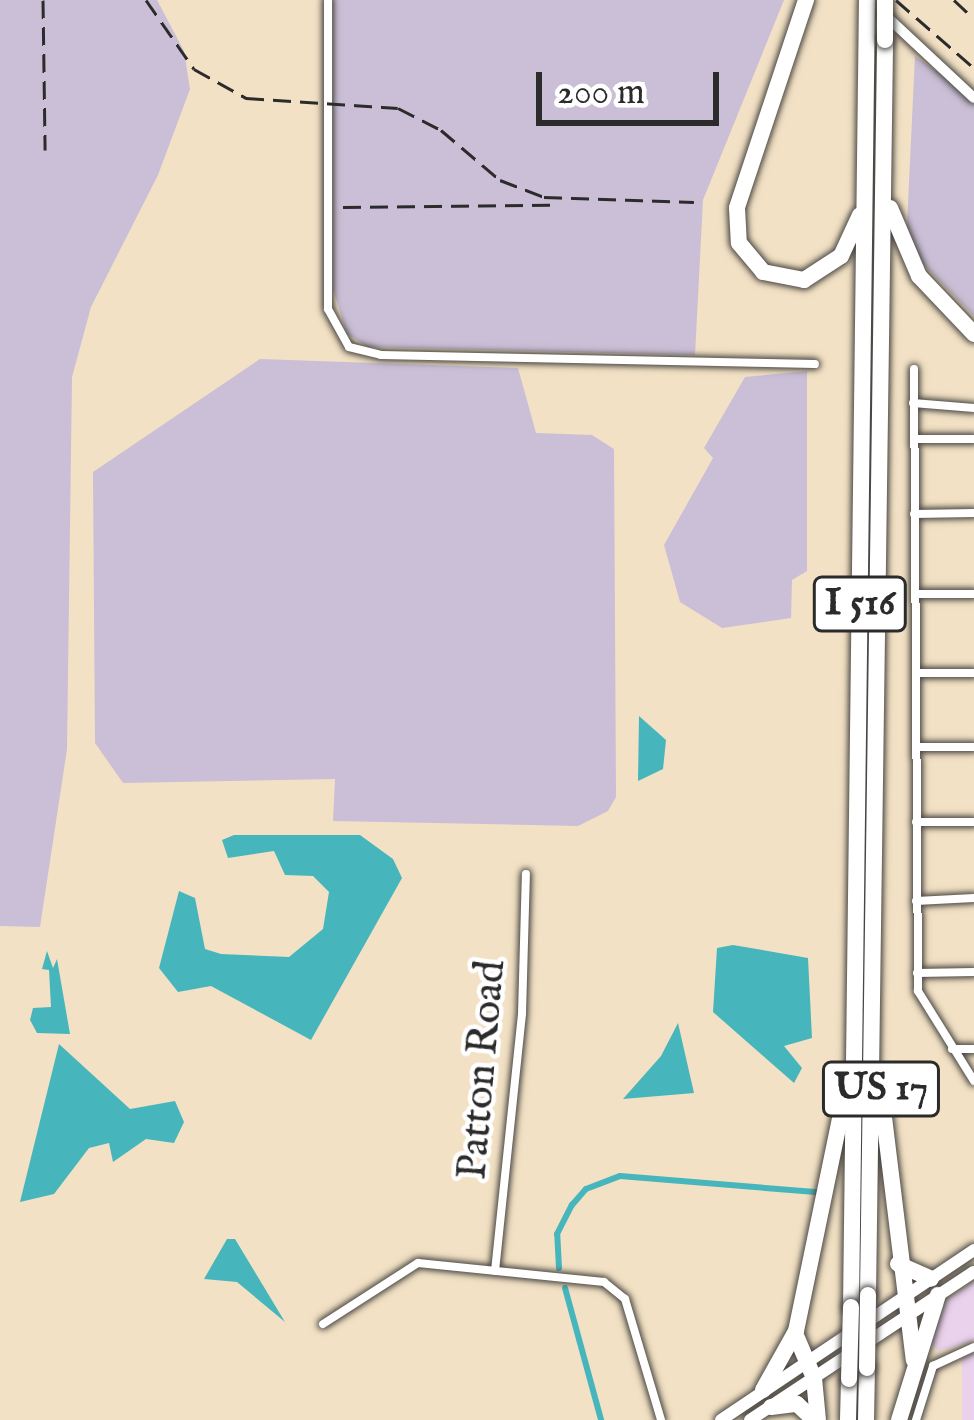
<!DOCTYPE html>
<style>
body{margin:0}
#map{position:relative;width:974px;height:1420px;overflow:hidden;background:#f2e1c4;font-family:"IM FELL English",serif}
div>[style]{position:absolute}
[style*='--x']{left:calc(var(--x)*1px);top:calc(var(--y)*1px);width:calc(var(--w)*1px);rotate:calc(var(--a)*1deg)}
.built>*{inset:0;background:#ead1ec;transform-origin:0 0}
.industrial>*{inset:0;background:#cabfd6}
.water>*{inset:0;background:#46b6bc}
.canal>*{height:6px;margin:-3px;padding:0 3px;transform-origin:3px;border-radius:3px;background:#46b6bc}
.roads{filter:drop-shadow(0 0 3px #494642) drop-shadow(0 0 3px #494642)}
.street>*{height:8px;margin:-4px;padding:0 4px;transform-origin:4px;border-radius:4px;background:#fff}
.secondary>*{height:10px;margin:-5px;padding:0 5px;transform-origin:5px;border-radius:5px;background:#fff}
.primary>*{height:12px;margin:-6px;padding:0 6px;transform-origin:6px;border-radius:6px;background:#fff}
.highway>*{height:16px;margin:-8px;padding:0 8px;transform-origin:8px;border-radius:8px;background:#fff}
.rail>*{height:3px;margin-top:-1.5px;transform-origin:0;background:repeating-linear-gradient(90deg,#2b2b2b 0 18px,transparent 0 27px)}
.bridges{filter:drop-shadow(0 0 3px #494642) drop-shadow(0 0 3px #494642)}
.highway-bridge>*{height:16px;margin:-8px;padding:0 8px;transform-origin:8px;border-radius:8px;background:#fff}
span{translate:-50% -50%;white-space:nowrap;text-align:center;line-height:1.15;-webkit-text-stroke:9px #fff;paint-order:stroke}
.shield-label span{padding:3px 9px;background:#fff;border:3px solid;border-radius:9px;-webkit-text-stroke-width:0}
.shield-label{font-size:39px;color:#2b2b2b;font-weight:700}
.street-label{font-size:42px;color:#2b2b2b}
.scale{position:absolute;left:536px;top:72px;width:183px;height:54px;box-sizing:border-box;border:6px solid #2b2b2b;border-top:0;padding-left:15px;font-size:36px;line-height:42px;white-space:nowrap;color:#2b2b2b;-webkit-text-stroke:9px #fff;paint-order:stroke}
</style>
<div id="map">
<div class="built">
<div style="clip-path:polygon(974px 1281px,974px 1341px,939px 1351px,929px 1342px,944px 1302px)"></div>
<div style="left:974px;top:1353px;width:67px;height:12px;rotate:90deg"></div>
</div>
<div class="industrial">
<div style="clip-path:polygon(0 0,157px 0,184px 51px,190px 89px,158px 175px,91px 307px,72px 377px,67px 749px,40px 927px,0 926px)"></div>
<div style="clip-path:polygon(333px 0,784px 0,703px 200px,695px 355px,368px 347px,347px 334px,333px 289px)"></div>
<div style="clip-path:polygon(915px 56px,974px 98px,974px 316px,917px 258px,907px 225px)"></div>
<div style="clip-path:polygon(260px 359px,518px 368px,536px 433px,592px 435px,614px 449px,616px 797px,608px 811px,578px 826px,333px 821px,335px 779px,123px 783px,95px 743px,93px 472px)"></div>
<div style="clip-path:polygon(807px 371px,807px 571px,792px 580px,791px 618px,722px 628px,680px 602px,664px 545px,713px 458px,704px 448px,745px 377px)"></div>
</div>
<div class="water">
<div style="clip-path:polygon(639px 716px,666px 740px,663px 769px,638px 781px)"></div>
<div style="clip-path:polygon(234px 835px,360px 835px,393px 859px,402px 878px,311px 1040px,211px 986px,178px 992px,159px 968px,179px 891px,195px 898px,205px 949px,221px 954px,289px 957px,323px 929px,329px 892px,313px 876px,285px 875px,274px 851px,228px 858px,222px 840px)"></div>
<div style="clip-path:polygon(733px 945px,808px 958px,812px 1038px,784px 1046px,802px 1068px,794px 1083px,713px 1012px,717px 948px)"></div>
<div style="clip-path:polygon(47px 951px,53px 968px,57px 959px,70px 1034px,37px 1033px,30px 1020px,33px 1008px,51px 1007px,49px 970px,42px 969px)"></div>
<div style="clip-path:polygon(678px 1023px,694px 1093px,623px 1099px,661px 1056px)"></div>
<div style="clip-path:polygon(59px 1044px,130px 1109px,175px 1101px,184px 1122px,174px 1143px,146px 1139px,113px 1162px,109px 1143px,89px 1148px,54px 1194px,20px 1202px)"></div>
<div style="clip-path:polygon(227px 1239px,235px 1239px,285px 1322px,237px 1282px,204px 1279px)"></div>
</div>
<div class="canal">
<div style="--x:559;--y:1268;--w:34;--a:-93"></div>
<div style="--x:557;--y:1234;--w:33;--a:-63"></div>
<div style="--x:572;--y:1205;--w:21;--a:-49"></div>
<div style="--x:586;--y:1189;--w:36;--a:-21"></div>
<div style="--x:620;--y:1176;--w:196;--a:4.7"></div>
<div style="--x:565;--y:1288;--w:137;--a:74.7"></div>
</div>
<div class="roads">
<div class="street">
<div style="--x:328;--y:0;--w:309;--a:90"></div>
<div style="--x:328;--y:309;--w:43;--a:61.1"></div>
<div style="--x:349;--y:347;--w:33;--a:14"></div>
<div style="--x:381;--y:355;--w:434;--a:1.2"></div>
<div style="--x:914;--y:369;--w:622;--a:89.63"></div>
<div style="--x:918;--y:991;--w:106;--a:58.1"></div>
<div style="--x:913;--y:403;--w:61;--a:4.7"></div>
<div style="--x:914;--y:439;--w:60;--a:0"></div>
<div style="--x:914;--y:514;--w:60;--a:-1"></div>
<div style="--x:916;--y:594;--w:58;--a:0"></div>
<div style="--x:916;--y:673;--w:58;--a:0"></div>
<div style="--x:917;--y:747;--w:57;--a:0"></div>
<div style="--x:916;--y:822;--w:58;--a:0"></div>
<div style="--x:916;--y:901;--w:58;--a:-3"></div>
<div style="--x:917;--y:973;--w:57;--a:-1"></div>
<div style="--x:952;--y:1049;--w:22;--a:0"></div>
<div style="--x:495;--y:1271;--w:258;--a:-84"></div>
<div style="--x:522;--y:1014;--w:140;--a:-88.4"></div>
<div style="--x:323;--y:1324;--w:113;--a:-32.7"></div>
<div style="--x:418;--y:1263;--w:187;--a:5.8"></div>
<div style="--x:604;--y:1282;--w:27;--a:39"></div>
<div style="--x:625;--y:1299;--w:126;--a:73.4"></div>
<div style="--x:916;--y:1420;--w:57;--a:-72.5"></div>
<div style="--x:933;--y:1366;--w:45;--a:-24.9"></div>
</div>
<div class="secondary">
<div style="--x:884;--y:14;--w:123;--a:43"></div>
</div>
<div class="primary">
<div style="--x:721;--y:1420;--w:305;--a:-33.9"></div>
<div style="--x:750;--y:1420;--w:268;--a:-33.5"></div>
</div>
<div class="highway">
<div style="--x:806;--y:0;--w:219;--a:108.4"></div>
<div style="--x:737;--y:208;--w:35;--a:87"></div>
<div style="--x:739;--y:243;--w:38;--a:50"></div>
<div style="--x:763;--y:272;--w:42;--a:11"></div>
<div style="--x:804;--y:280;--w:44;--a:-33"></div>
<div style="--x:841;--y:256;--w:45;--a:-65.1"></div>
<div style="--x:890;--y:208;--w:74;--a:66.9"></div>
<div style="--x:919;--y:276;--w:80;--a:46.5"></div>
<div style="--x:882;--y:1101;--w:261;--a:83"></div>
<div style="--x:898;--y:1264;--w:36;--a:24"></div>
<div style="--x:868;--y:1295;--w:1255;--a:-89.22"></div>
<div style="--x:851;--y:1307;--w:1307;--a:-89.3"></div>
<div style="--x:797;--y:1338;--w:43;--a:67"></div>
<div style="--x:814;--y:1378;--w:42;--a:84.6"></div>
<div style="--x:763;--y:1390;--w:68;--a:-60.8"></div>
<div style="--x:796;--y:1331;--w:236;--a:-78.3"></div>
<div style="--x:771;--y:1407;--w:26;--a:-7"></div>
<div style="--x:797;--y:1404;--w:23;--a:43"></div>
<div style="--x:848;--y:1420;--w:41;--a:-88.6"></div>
<div style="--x:866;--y:1420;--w:52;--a:-88.9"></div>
<div style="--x:899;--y:1420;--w:131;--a:-72.7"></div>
</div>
</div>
<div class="rail">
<div style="--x:43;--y:0;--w:150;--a:89.2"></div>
<div style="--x:146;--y:0;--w:84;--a:55.2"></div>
<div style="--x:194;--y:69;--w:60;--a:29.1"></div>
<div style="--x:246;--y:98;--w:152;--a:3.8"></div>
<div style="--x:398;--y:108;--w:48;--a:27.1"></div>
<div style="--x:441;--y:130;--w:77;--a:40.3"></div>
<div style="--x:500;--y:180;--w:47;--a:21.1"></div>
<div style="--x:544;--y:197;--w:150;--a:1.9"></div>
<div style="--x:896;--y:0;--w:103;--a:41.1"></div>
<div style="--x:954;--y:0;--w:21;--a:43"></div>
<div style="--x:343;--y:207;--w:207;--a:-0.6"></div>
</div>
<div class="bridges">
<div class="highway-bridge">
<div style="--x:885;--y:40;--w:40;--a:-90"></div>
<div style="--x:867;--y:1368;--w:73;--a:-89.2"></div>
<div style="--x:849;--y:1379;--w:72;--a:-88.4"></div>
</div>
</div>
<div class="shield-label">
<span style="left:860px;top:604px">I 516</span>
<span style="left:881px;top:1089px">US 17</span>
</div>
<div class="street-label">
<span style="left:483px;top:1070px;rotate:-85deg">Patton Road</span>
</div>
<div class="scale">200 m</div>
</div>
